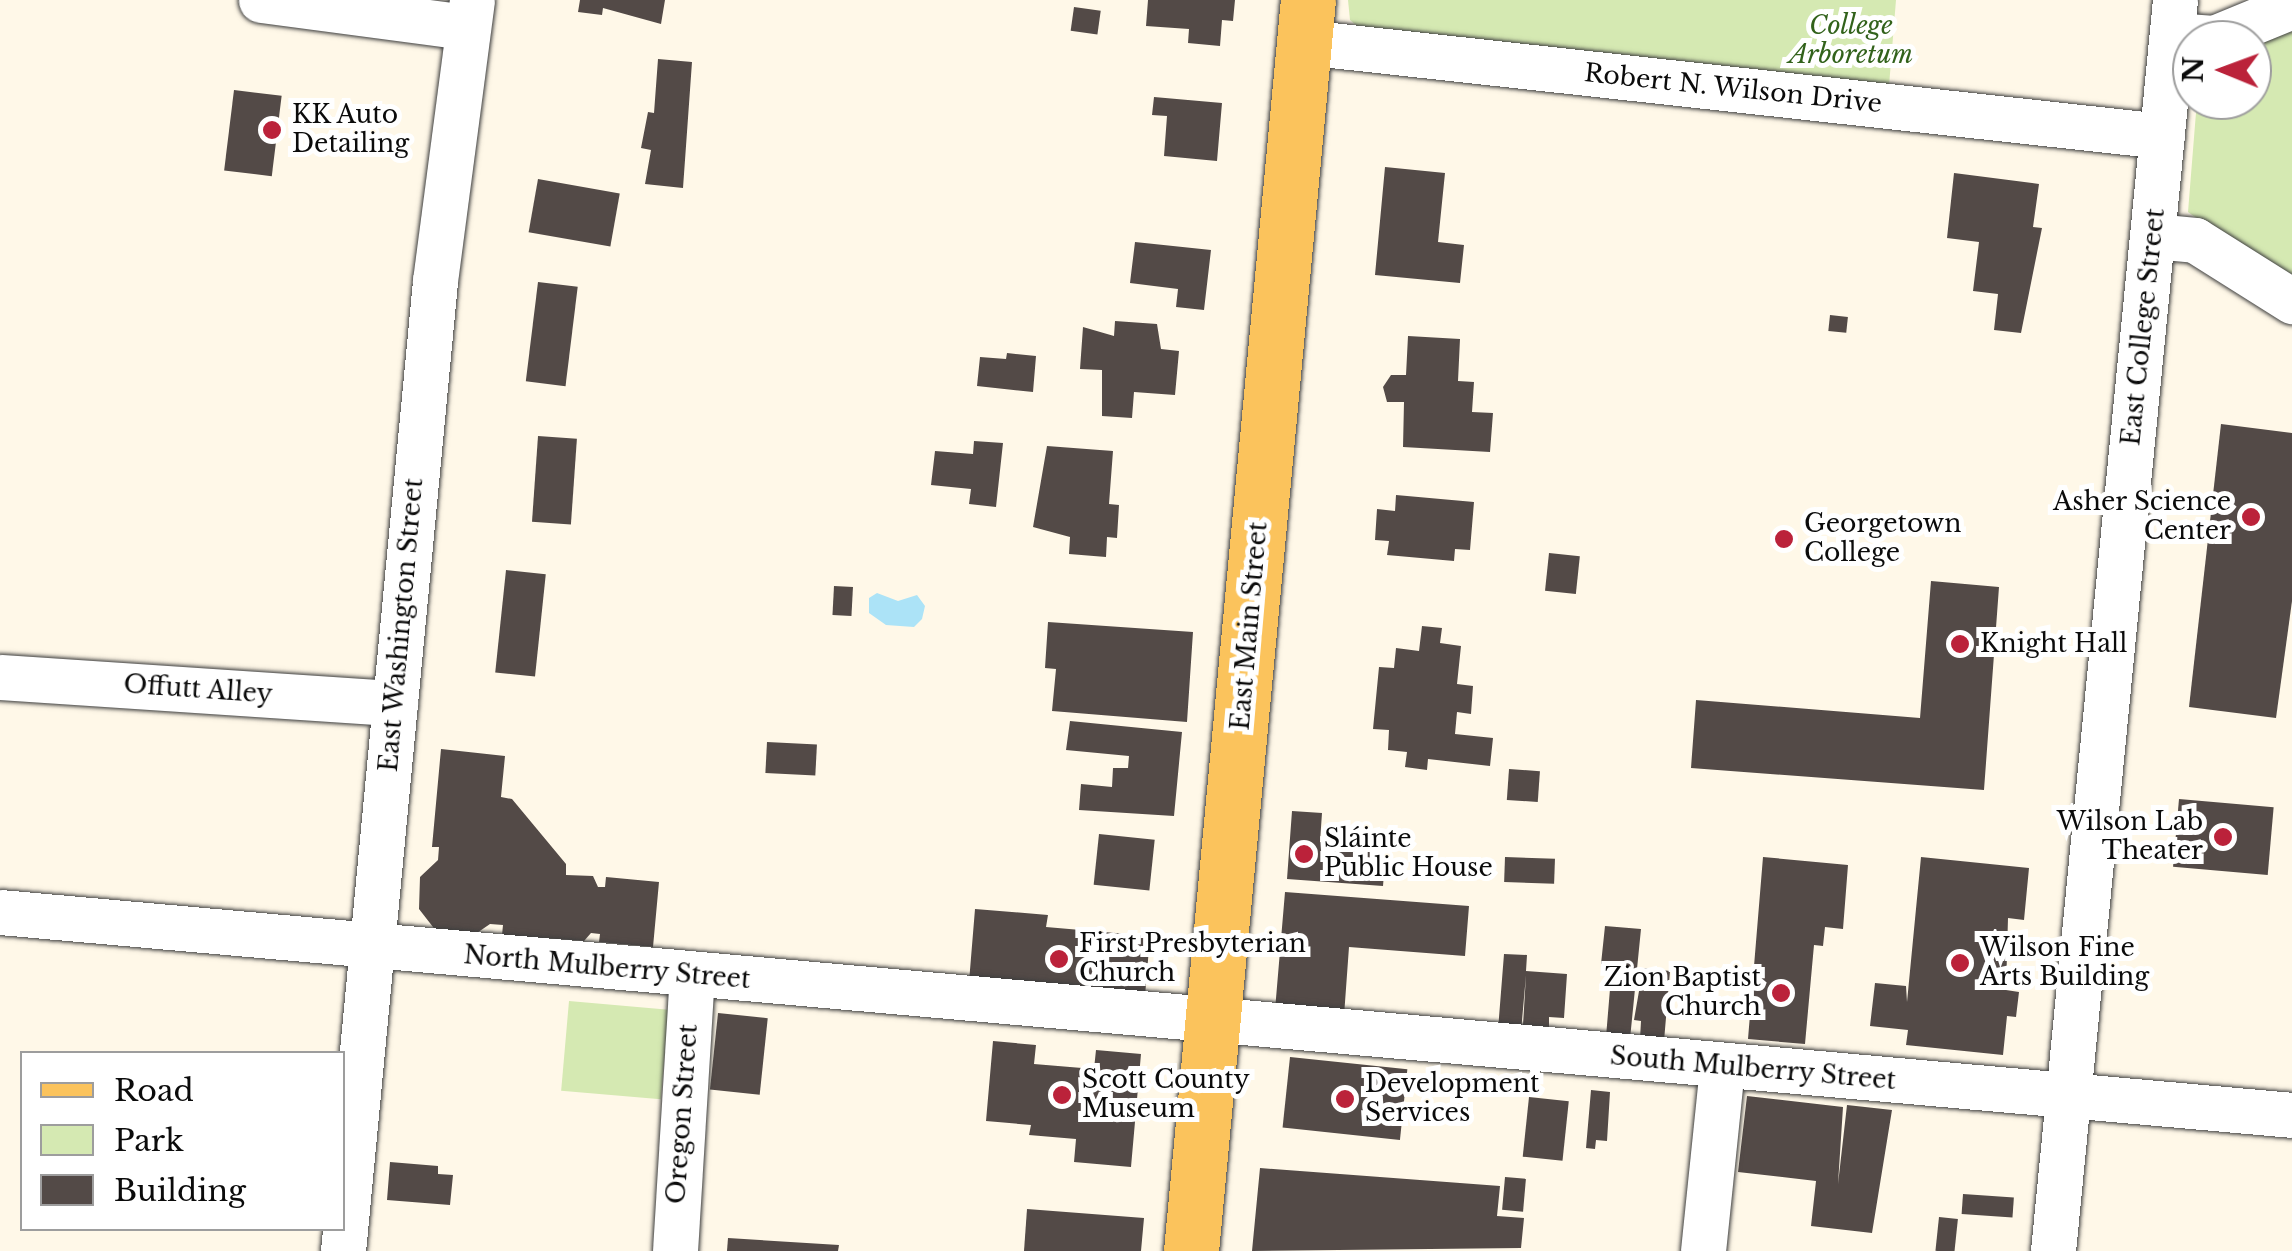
<!DOCTYPE html>
<meta charset="utf-8">
<style>
body{margin:0}
#map{position:relative;width:2292px;height:1251px;overflow:hidden;background:#fff8e8;font-family:"Libre Baskerville",serif}
div>[style]{position:absolute}
[style*='--x']{left:calc(var(--x)*1px);top:calc(var(--y)*1px);width:calc(var(--w)*1px);rotate:calc(var(--a)*1deg)}
.green>*{inset:0;background:#d5e9b2;transform-origin:0 0}
.water>*{inset:0;background:#ace3f7}
.building>*{inset:0;background:#534a47;transform-origin:0 0}
.roads{filter:drop-shadow(0 0 2px #3e3e3e) drop-shadow(0 0 2px #3e3e3e)}
.minor>*{height:45px;margin:-22.5px;padding:0 22.5px;transform-origin:22.5px;border-radius:22.5px;background:#fff}
.major>*{height:55px;margin:-27.5px;padding:0 27.5px;transform-origin:27.5px;border-radius:27.5px;background:#fbc35c}
.dots>*{width:28px;height:28px;translate:-50% -50%;box-sizing:border-box;border:5px solid #fff;border-radius:50%}
span{translate:-50% -50%;white-space:nowrap;text-align:center;line-height:1.15;-webkit-text-stroke:10px #fff;paint-order:stroke}
.park-label{font-size:25px;color:#32621b;font-style:italic}
.street-label{font-size:25px;color:#0b0b0b}
.poi-label{font-size:25px;color:#0b0b0b}
.left{translate:0 -50%;text-align:left}
.right{translate:-100% -50%;text-align:right}
.legend{position:absolute;left:20px;top:1051px;width:325px;height:180px;box-sizing:border-box;background:#fff;border:2px solid #9d9d9d;margin:0;padding:12px 18px;list-style:none;font-size:30px;color:#0b0b0b}
.legend li{display:flex;align-items:center;gap:20px;height:50px}
.legend b{width:50px;border:2px solid #9d9d9d}
.north{position:absolute;left:2172px;top:20px;width:100px;height:100px;box-sizing:border-box;background:#fff;border:2px solid #9d9d9d;border-radius:50%;rotate:271deg;font-size:28px;font-weight:700;line-height:40px;text-align:center;color:#0b0b0b}
.north::after{content:'';display:block;margin:auto;width:35px;height:45px;background:#bb223a;clip-path:polygon(50% 0,100% 100%,50% 72%,0 100%)}
</style>
<div id="map">
<div class="green">
<div style="clip-path:polygon(1348px 0,1896px 0,1889px 86px,1363px 31px,1350px 20px)"></div>
<div style="clip-path:polygon(2292px 19px,2292px 286px,2188px 212px,2197px 100px,2252px 100px,2252px 40px)"></div>
<div style="left:569px;top:1001px;width:100px;height:90px;rotate:5deg"></div>
</div>
<div class="water">
<div style="clip-path:polygon(877px 593px,898px 601px,917px 595px,925px 606px,922px 619px,914px 627px,886px 625px,869px 613px,869px 598px)"></div>
</div>
<div class="building">
<div style="clip-path:polygon(580px 0,665px 0,661px 24px,603px 8px,602px 15px,578px 12px)"></div>
<div style="clip-path:polygon(1148px 0,1235px 0,1233px 21px,1222px 20px,1220px 46px,1188px 43px,1189px 29px,1146px 26px)"></div>
<div style="left:1074px;top:7px;width:27px;height:24px;rotate:8deg"></div>
<div style="clip-path:polygon(658px 59px,692px 62px,683px 188px,645px 184px,651px 150px,641px 148px,648px 112px,654px 113px)"></div>
<div style="left:234px;top:90px;width:48px;height:81px;rotate:7deg"></div>
<div style="clip-path:polygon(1154px 97px,1222px 103px,1217px 161px,1164px 156px,1167px 116px,1152px 115px)"></div>
<div style="clip-path:polygon(1385px 167px,1445px 173px,1438px 242px,1464px 245px,1460px 283px,1375px 275px)"></div>
<div style="clip-path:polygon(1954px 173px,2039px 184px,2033px 227px,2042px 228px,2021px 333px,1994px 330px,1998px 294px,1973px 291px,1979px 242px,1947px 238px)"></div>
<div style="left:538px;top:179px;width:83px;height:54px;rotate:10deg"></div>
<div style="clip-path:polygon(1135px 242px,1211px 250px,1204px 310px,1176px 307px,1178px 289px,1130px 283px)"></div>
<div style="left:538px;top:282px;width:40px;height:100px;rotate:7deg"></div>
<div style="left:1830px;top:315px;width:18px;height:16px;rotate:6deg"></div>
<div style="clip-path:polygon(1115px 321px,1157px 324px,1161px 349px,1179px 351px,1175px 395px,1134px 392px,1132px 418px,1102px 416px,1102px 370px,1080px 369px,1083px 327px,1114px 336px)"></div>
<div style="clip-path:polygon(1408px 336px,1460px 339px,1458px 381px,1474px 382px,1472px 412px,1493px 413px,1490px 452px,1403px 447px,1404px 402px,1387px 402px,1383px 387px,1391px 375px,1406px 375px)"></div>
<div style="clip-path:polygon(1007px 353px,1036px 356px,1033px 392px,977px 386px,980px 357px,1006px 359px)"></div>
<div style="clip-path:polygon(2221px 424px,2292px 433px,2292px 601px,2276px 718px,2189px 707px)"></div>
<div style="left:538px;top:436px;width:39px;height:86px;rotate:4deg"></div>
<div style="clip-path:polygon(974px 441px,1003px 443px,996px 507px,969px 504px,971px 489px,931px 485px,935px 451px,973px 454px)"></div>
<div style="clip-path:polygon(1047px 446px,1113px 451px,1109px 504px,1119px 505px,1117px 538px,1107px 537px,1106px 557px,1069px 554px,1070px 537px,1033px 527px)"></div>
<div style="clip-path:polygon(1396px 495px,1474px 502px,1470px 550px,1455px 549px,1454px 561px,1387px 555px,1389px 541px,1375px 540px,1377px 509px,1395px 511px)"></div>
<div style="left:1549px;top:553px;width:31px;height:38px;rotate:6deg"></div>
<div style="left:506px;top:570px;width:40px;height:103px;rotate:6deg"></div>
<div style="clip-path:polygon(1931px 581px,1999px 587px,1984px 790px,1691px 768px,1696px 700px,1920px 718px)"></div>
<div style="left:834px;top:586px;width:19px;height:29px;rotate:3deg"></div>
<div style="clip-path:polygon(1048px 622px,1193px 632px,1187px 722px,1052px 711px,1056px 669px,1045px 668px)"></div>
<div style="clip-path:polygon(1422px 626px,1442px 628px,1440px 643px,1461px 646px,1457px 684px,1473px 686px,1471px 714px,1457px 712px,1455px 734px,1493px 738px,1490px 766px,1428px 759px,1427px 770px,1405px 767px,1407px 752px,1388px 750px,1389px 730px,1373px 729px,1379px 667px,1394px 668px,1396px 648px,1419px 651px)"></div>
<div style="clip-path:polygon(1070px 721px,1182px 732px,1174px 816px,1079px 810px,1081px 784px,1112px 787px,1113px 768px,1128px 768px,1129px 756px,1066px 750px)"></div>
<div style="left:767px;top:742px;width:50px;height:31px;rotate:3deg"></div>
<div style="clip-path:polygon(441px 749px,505px 756px,501px 797px,512px 799px,566px 864px,566px 875px,593px 876px,598px 887px,605px 887px,606px 877px,659px 882px,653px 947px,599px 942px,600px 934px,591px 933px,584px 941px,502px 935px,503px 925px,490px 924px,471px 937px,440px 936px,419px 909px,420px 877px,438px 860px,439px 847px,432px 847px)"></div>
<div style="left:1509px;top:769px;width:31px;height:31px;rotate:4deg"></div>
<div style="left:2179px;top:799px;width:95px;height:68px;rotate:5deg"></div>
<div style="clip-path:polygon(1292px 811px,1322px 813px,1320px 842px,1372px 846px,1371px 860px,1385px 861px,1383px 886px,1287px 879px)"></div>
<div style="left:1099px;top:834px;width:56px;height:51px;rotate:6deg"></div>
<div style="left:1505px;top:857px;width:50px;height:25px;rotate:2deg"></div>
<div style="clip-path:polygon(1763px 857px,1848px 865px,1843px 929px,1825px 927px,1823px 946px,1814px 945px,1805px 1044px,1748px 1039px)"></div>
<div style="clip-path:polygon(1921px 857px,2029px 868px,2024px 920px,2008px 918px,2006px 990px,2019px 992px,2016px 1017px,2007px 1016px,2003px 1055px,1906px 1045px,1908px 1030px,1870px 1026px,1875px 983px,1906px 986px,1907px 1002px)"></div>
<div style="clip-path:polygon(1285px 892px,1469px 906px,1465px 956px,1349px 947px,1344px 1016px,1275px 1010px)"></div>
<div style="clip-path:polygon(975px 909px,1048px 915px,1046px 927px,1150px 936px,1145px 996px,969px 982px)"></div>
<div style="clip-path:polygon(1605px 926px,1641px 929px,1630px 1039px,1606px 1037px,1612px 965px,1601px 964px)"></div>
<div style="clip-path:polygon(1504px 954px,1527px 955px,1526px 971px,1567px 974px,1564px 1018px,1549px 1017px,1549px 1027px,1523px 1025px,1526px 975px,1521px 1032px,1498px 1030px)"></div>
<div style="clip-path:polygon(1643px 968px,1670px 971px,1664px 1041px,1640px 1039px,1641px 1021px,1634px 1020px)"></div>
<div style="left:718px;top:1013px;width:50px;height:77px;rotate:6deg"></div>
<div style="clip-path:polygon(993px 1041px,1036px 1045px,1034px 1064px,1094px 1069px,1096px 1050px,1141px 1054px,1131px 1167px,1074px 1162px,1076px 1139px,1029px 1135px,1031px 1125px,986px 1121px)"></div>
<div style="left:1290px;top:1057px;width:118px;height:71px;rotate:6deg"></div>
<div style="clip-path:polygon(1591px 1090px,1610px 1092px,1607px 1141px,1596px 1140px,1595px 1149px,1586px 1148px)"></div>
<div style="clip-path:polygon(1747px 1096px,1843px 1107px,1838px 1184px,1847px 1105px,1892px 1110px,1872px 1233px,1811px 1226px,1816px 1181px,1738px 1172px)"></div>
<div style="left:1529px;top:1097px;width:40px;height:60px;rotate:6deg"></div>
<div style="clip-path:polygon(390px 1162px,438px 1166px,438px 1174px,453px 1175px,450px 1205px,387px 1200px)"></div>
<div style="clip-path:polygon(1260px 1168px,1500px 1186px,1497px 1216px,1524px 1218px,1521px 1248px,1252px 1251px)"></div>
<div style="left:1505px;top:1177px;width:21px;height:33px;rotate:5deg"></div>
<div style="left:1963px;top:1194px;width:51px;height:20px;rotate:4deg"></div>
<div style="clip-path:polygon(1027px 1209px,1144px 1218px,1141px 1251px,1024px 1251px)"></div>
<div style="left:1939px;top:1217px;width:19px;height:34px;rotate:6deg"></div>
<div style="clip-path:polygon(728px 1238px,839px 1245px,838px 1251px,727px 1251px)"></div>
</div>
<div class="roads">
<div class="minor">
<div style="--x:261;--y:0;--w:208;--a:7.5"></div>
<div style="--x:2172;--y:35;--w:42;--a:4.1"></div>
<div style="--x:2214;--y:38;--w:84;--a:-22.3"></div>
<div style="--x:1304;--y:42;--w:863;--a:6.25"></div>
<div style="--x:2153;--y:236;--w:42;--a:5.4"></div>
<div style="--x:2195;--y:240;--w:115;--a:32.2"></div>
<div style="--x:0;--y:677;--w:396;--a:3.8"></div>
<div style="--x:0;--y:912;--w:2301;--a:5.06"></div>
<div style="--x:343;--y:1251;--w:974;--a:-84.58"></div>
<div style="--x:435;--y:281;--w:283;--a:-82.5"></div>
<div style="--x:675;--y:1251;--w:276;--a:-86.5"></div>
<div style="--x:1703;--y:1251;--w:186;--a:-84.1"></div>
<div style="--x:2053;--y:1251;--w:1257;--a:-84.43"></div>
</div>
<div class="major">
<div style="--x:1191;--y:1251;--w:1256;--a:-84.66"></div>
</div>
</div>
<div class="dots">
<div style="left:272px;top:130px;background:#bb223a"></div>
<div style="left:2251px;top:517px;background:#bb223a"></div>
<div style="left:1784px;top:539px;background:#bb223a"></div>
<div style="left:1960px;top:644px;background:#bb223a"></div>
<div style="left:2223px;top:837px;background:#bb223a"></div>
<div style="left:1304px;top:854px;background:#bb223a"></div>
<div style="left:1059px;top:959px;background:#bb223a"></div>
<div style="left:1960px;top:963px;background:#bb223a"></div>
<div style="left:1781px;top:993px;background:#bb223a"></div>
<div style="left:1062px;top:1095px;background:#bb223a"></div>
<div style="left:1345px;top:1099px;background:#bb223a"></div>
</div>
<div class="park-label">
<span style="left:1851px;top:41px">College<br>Arboretum</span>
</div>
<div class="street-label">
<span style="left:1733px;top:89px;rotate:6deg">Robert N. Wilson Drive</span>
<span style="left:2144px;top:327px;rotate:-84deg">East College Street</span>
<span style="left:402px;top:625px;rotate:-85deg">East Washington Street</span>
<span style="left:1250px;top:626px;rotate:-85deg">East Main Street</span>
<span style="left:198px;top:690px;rotate:4deg">Offutt Alley</span>
<span style="left:607px;top:968px;rotate:5deg">North Mulberry Street</span>
<span style="left:1753px;top:1069px;rotate:5deg">South Mulberry Street</span>
<span style="left:683px;top:1114px;rotate:-86deg">Oregon Street</span>
</div>
<div class="poi-label">
<span class="left" style="left:292px;top:130px">KK Auto<br>Detailing</span>
<span class="right" style="left:2231px;top:517px">Asher Science<br>Center</span>
<span class="left" style="left:1804px;top:539px">Georgetown<br>College</span>
<span class="left" style="left:1980px;top:644px">Knight Hall</span>
<span class="right" style="left:2203px;top:837px">Wilson Lab<br>Theater</span>
<span class="left" style="left:1324px;top:854px">Sláinte<br>Public House</span>
<span class="left" style="left:1079px;top:959px">First Presbyterian<br>Church</span>
<span class="left" style="left:1980px;top:963px">Wilson Fine<br>Arts Building</span>
<span class="right" style="left:1761px;top:993px">Zion Baptist<br>Church</span>
<span class="left" style="left:1082px;top:1095px">Scott County<br>Museum</span>
<span class="left" style="left:1365px;top:1099px">Development<br>Services</span>
</div>
<ul class="legend">
<li><b style="height:12px;background:#fbc35c"></b>Road</li>
<li><b style="height:28px;background:#d5e9b2"></b>Park</li>
<li><b style="height:28px;background:#534a47"></b>Building</li>
</ul>
<div class="north">N</div>
</div>
